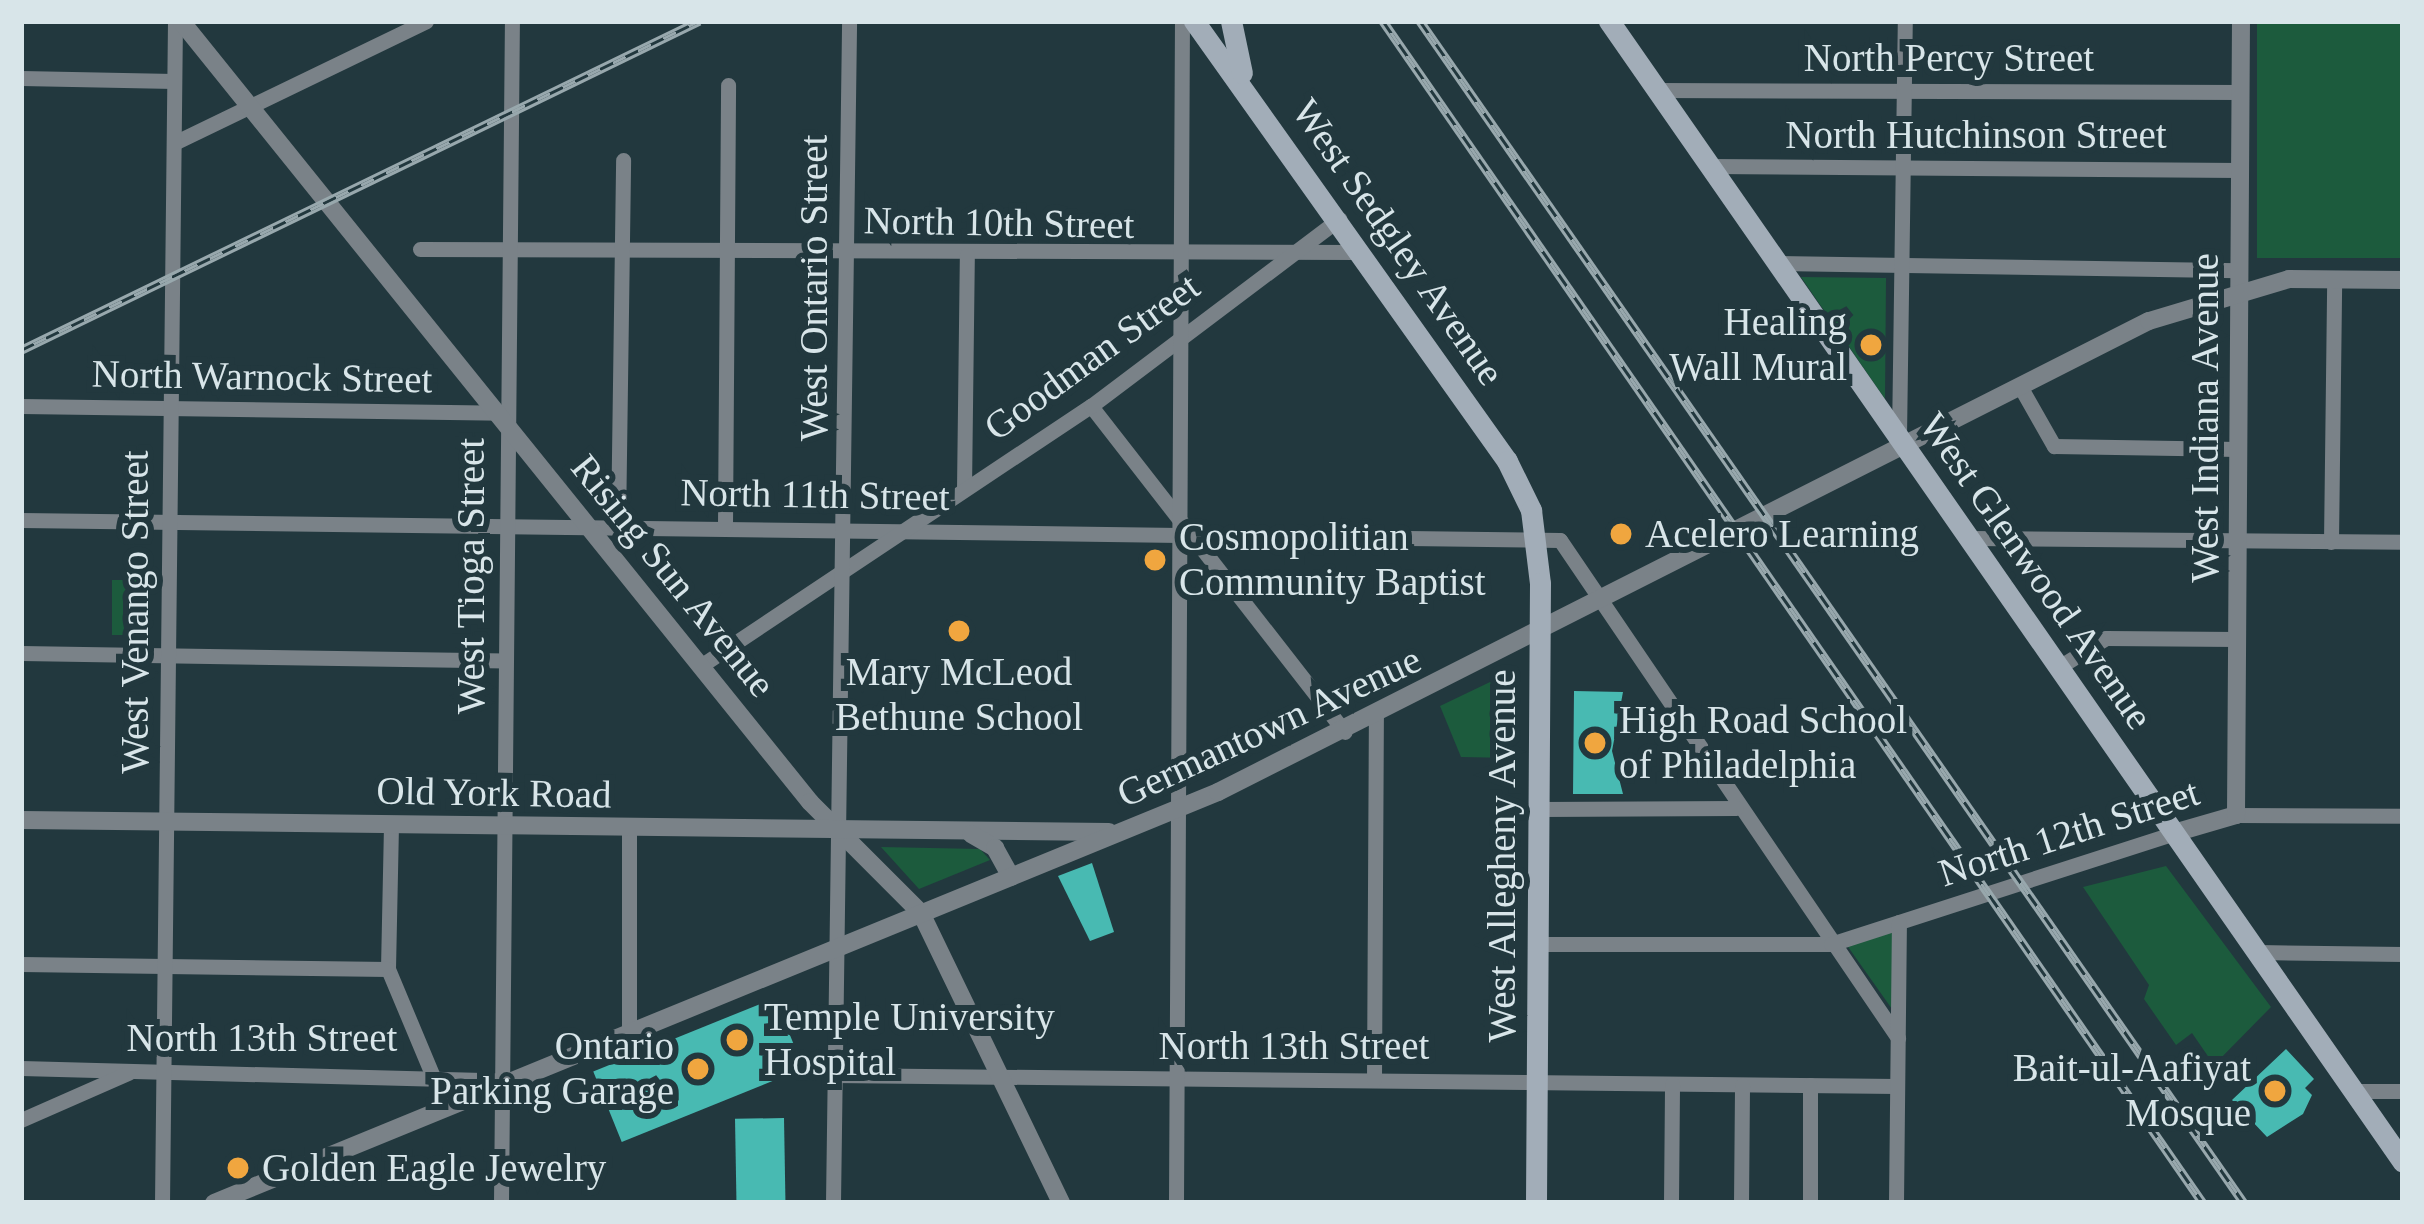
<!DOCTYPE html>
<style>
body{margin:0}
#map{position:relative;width:2424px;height:1224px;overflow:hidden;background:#22383e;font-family:"Times New Roman",serif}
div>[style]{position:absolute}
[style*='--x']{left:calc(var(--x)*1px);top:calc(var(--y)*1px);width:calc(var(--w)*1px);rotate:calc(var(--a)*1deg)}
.green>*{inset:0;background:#1c5b3d;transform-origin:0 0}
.building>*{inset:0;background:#48bab2;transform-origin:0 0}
.minor>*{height:15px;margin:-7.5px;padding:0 7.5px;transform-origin:7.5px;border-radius:7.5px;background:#7a8288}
.tertiary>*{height:18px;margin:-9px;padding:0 9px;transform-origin:9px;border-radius:9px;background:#7a8288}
.secondary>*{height:21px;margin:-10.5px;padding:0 10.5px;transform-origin:10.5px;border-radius:10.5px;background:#a2adb8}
.rail>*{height:9px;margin-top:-4.5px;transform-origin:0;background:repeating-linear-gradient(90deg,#22383e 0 14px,#98a8ad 0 28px);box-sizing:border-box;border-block:3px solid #98a8ad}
.dots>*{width:33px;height:33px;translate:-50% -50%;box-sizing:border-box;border:6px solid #22383e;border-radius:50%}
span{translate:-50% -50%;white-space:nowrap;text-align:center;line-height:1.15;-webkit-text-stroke:12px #22383e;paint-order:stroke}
.street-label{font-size:39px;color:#d8e5e9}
.poi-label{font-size:39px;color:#d8e5e9}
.right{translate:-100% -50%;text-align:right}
.left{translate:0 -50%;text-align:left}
.frame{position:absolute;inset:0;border:24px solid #d8e5e9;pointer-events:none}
</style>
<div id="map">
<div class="green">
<div style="left:2257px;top:21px;width:146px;height:237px"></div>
<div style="clip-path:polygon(1801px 277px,1886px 278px,1885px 399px)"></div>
<div style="left:112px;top:580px;width:31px;height:55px"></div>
<div style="clip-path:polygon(1513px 671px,1512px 758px,1461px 757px,1440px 706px)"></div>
<div style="clip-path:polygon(881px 847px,980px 849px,990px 860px,919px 889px)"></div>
<div style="clip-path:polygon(2166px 866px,2271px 1007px,2214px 1065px,2192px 1033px,2176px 1045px,2144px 999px,2149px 985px,2083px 887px)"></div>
<div style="clip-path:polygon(1894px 927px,1892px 1009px,1846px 944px)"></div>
</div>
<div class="building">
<div style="clip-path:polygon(1574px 691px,1623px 692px,1612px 751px,1623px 794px,1573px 794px)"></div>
<div style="clip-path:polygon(1092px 863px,1114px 932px,1090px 941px,1058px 876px)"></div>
<div style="left:775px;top:998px;width:76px;height:196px;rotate:68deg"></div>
<div style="clip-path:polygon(2286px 1049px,2314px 1079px,2305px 1088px,2312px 1095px,2303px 1114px,2267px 1137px,2232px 1100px)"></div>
<div style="left:784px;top:1118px;width:85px;height:49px;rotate:89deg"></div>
</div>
<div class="minor">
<div style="--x:21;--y:78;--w:153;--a:1.1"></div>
<div style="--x:1657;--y:90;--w:584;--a:0.2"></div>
<div style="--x:174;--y:143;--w:280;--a:-25.8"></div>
<div style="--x:1711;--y:166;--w:529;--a:0.43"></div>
<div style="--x:420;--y:249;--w:940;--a:0.18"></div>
<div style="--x:1778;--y:263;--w:461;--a:0.9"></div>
<div style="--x:2021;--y:388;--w:67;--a:60.4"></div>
<div style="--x:2054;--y:446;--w:184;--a:0.9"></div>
<div style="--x:21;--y:406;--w:481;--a:0.8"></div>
<div style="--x:1091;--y:406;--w:413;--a:52.1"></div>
<div style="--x:1899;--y:437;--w:416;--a:-89.2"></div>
<div style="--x:964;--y:489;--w:234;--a:-89.3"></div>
<div style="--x:21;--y:520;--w:1539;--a:0.74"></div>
<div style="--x:1560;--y:540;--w:602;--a:55.83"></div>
<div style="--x:725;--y:526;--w:441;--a:-89.6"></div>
<div style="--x:618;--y:527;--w:367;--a:-89.2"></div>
<div style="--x:1969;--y:538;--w:434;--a:0.5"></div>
<div style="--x:2331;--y:542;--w:264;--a:-89.3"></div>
<div style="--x:21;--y:653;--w:484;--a:0.9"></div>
<div style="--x:702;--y:665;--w:467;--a:-33.7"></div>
<div style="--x:1091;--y:406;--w:311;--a:-37"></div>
<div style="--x:2059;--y:667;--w:55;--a:-31.7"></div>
<div style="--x:2106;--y:638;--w:131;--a:0.4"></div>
<div style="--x:1541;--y:809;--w:195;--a:-0.3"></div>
<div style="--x:2236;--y:815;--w:167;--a:0.3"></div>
<div style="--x:391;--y:825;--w:144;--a:91.2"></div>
<div style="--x:388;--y:969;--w:147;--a:67.3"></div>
<div style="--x:1538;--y:944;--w:293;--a:0"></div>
<div style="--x:1831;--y:944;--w:361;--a:-17.9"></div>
<div style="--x:2258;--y:952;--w:145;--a:0.8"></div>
<div style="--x:21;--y:964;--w:367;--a:0.8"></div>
<div style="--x:629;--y:1032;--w:204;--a:-90"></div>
<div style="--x:21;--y:1068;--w:481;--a:1.5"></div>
<div style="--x:834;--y:1075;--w:1063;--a:0.59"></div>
<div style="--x:1374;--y:1080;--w:363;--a:-89.7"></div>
<div style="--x:2354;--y:1091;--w:49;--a:0"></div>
<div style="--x:21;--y:1120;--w:117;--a:-23.7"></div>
<div style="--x:162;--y:1203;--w:1182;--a:-89.37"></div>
<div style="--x:501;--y:1203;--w:1182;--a:-89.47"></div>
<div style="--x:833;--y:1203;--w:1182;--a:-89.22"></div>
<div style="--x:1176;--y:1203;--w:1182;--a:-89.71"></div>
<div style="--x:1671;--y:1203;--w:119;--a:-89.5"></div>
<div style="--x:1741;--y:1203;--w:118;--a:-89.5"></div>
<div style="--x:1810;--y:1203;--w:118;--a:-90"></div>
<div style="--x:1896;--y:1203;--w:281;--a:-89.4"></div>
</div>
<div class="tertiary">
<div style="--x:181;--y:21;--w:1003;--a:51.15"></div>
<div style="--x:810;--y:802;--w:157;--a:45"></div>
<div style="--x:921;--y:913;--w:322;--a:64.2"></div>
<div style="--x:21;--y:820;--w:1088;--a:0.63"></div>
<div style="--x:2174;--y:833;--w:65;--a:-16.2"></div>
<div style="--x:2236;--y:815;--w:794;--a:-89.64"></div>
<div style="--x:971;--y:834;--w:28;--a:30"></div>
<div style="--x:995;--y:848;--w:33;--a:61"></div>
<div style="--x:214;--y:1203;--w:1085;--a:-22.26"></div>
<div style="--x:1218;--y:792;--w:1043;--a:-26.84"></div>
<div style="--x:2149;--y:321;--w:146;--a:-16.7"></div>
<div style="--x:2289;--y:279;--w:114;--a:0.5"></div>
</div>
<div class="secondary">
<div style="--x:1194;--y:21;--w:540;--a:54.57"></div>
<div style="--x:1507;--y:461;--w:55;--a:63.9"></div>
<div style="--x:1531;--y:510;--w:74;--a:83"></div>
<div style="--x:1540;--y:583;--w:620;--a:90.37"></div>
<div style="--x:1231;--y:21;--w:53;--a:78.1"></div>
<div style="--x:1609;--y:21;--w:1390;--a:55.17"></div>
</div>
<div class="rail">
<div style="--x:1383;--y:21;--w:1439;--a:55.25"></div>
<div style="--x:1420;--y:21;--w:1441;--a:55.12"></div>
<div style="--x:21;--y:350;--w:754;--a:-25.89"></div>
</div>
<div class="dots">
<div style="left:1871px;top:345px;background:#f0a63f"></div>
<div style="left:1621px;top:534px;background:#f0a63f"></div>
<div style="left:1155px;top:560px;background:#f0a63f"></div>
<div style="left:959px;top:631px;background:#f0a63f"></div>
<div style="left:1595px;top:743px;background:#f0a63f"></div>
<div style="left:737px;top:1040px;background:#f0a63f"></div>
<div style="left:698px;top:1069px;background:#f0a63f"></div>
<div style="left:2275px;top:1091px;background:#f0a63f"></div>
<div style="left:238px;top:1168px;background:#f0a63f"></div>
</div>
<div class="street-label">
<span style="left:1949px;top:58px">North Percy Street</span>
<span style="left:1976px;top:135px">North Hutchinson Street</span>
<span style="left:999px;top:223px;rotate:1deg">North 10th Street</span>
<span style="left:1398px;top:242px;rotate:55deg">West Sedgley Avenue</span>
<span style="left:814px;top:288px;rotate:-90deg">West Ontario Street</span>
<span style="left:1092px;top:357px;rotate:-36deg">Goodman Street</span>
<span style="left:262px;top:377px;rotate:1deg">North Warnock Street</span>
<span style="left:2205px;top:418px;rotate:-90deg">West Indiana Avenue</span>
<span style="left:815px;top:495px;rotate:1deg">North 11th Street</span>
<span style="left:2036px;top:571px;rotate:55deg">West Glenwood Avenue</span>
<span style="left:471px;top:576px;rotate:-90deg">West Tioga Street</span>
<span style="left:673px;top:576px;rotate:51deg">Rising Sun Avenue</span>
<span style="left:135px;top:612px;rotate:-90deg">West Venango Street</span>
<span style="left:1269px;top:727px;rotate:-25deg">Germantown Avenue</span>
<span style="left:494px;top:793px;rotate:1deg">Old York Road</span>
<span style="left:2069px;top:833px;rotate:-18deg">North 12th Street</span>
<span style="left:1502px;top:856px;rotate:-90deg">West Allegheny Avenue</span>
<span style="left:262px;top:1038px">North 13th Street</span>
<span style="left:1294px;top:1046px">North 13th Street</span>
</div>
<div class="poi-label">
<span class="right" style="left:1847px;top:345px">Healing<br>Wall Mural</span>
<span class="left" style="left:1645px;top:534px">Acelero Learning</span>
<span class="left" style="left:1179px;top:560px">Cosmopolitian<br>Community Baptist</span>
<span style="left:959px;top:695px">Mary McLeod<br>Bethune School</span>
<span class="left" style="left:1619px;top:743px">High Road School<br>of Philadelphia</span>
<span class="left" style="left:764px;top:1040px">Temple University<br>Hospital</span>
<span class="right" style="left:674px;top:1069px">Ontario<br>Parking Garage</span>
<span class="right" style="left:2251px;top:1091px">Bait-ul-Aafiyat<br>Mosque</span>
<span class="left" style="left:262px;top:1168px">Golden Eagle Jewelry</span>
</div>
<div class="frame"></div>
</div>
